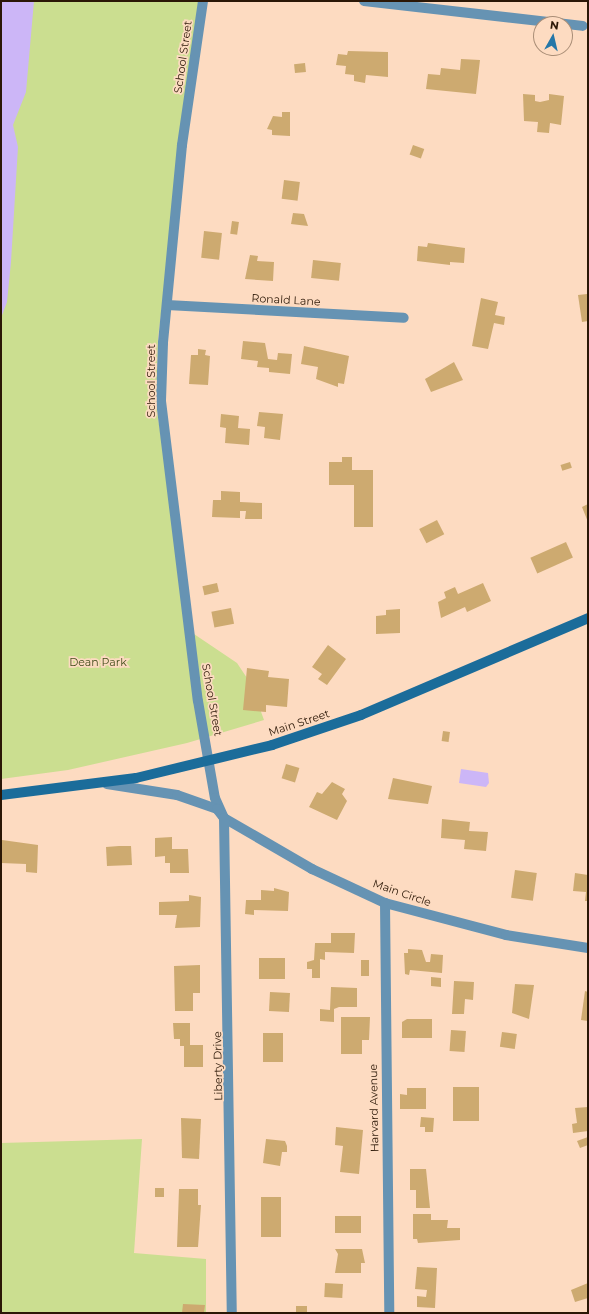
<!DOCTYPE html>
<style>
body{margin:0}
#map{position:relative;width:589px;height:1314px;overflow:hidden;background:#fddbc1;font-family:Montserrat,sans-serif}
div>[style]{position:absolute}
[style*='--x']{left:calc(var(--x)*1px);top:calc(var(--y)*1px);width:calc(var(--w)*1px);rotate:calc(var(--a)*1deg)}
.green>*{inset:0;background:#cbde90}
.water>*{inset:0;background:#ccb6f7}
.building>*{inset:0;background:#cdaa70;transform-origin:0 0}
.street>*{height:10px;margin:-5px;padding:0 5px;transform-origin:5px;border-radius:5px;background:#6693b3}
.secondary>*{height:10px;margin:-5px;padding:0 5px;transform-origin:5px;border-radius:5px;background:#1b6c9a}
span{translate:-50% -50%;white-space:nowrap;text-align:center;line-height:1.15;-webkit-text-stroke:3.5px #fddbc1;paint-order:stroke}
.street-label{font-size:11px;color:#2b1706}
.park-label{font-size:11px;color:#424d1b}
.frame{position:absolute;inset:0;border:2px solid #2b1706;pointer-events:none}
.north{position:absolute;left:533px;top:16px;width:40px;height:40px;box-sizing:border-box;background:#fddbc1;border:1px solid #a98d76;border-radius:50%;rotate:8deg;font-size:11px;font-weight:700;line-height:16px;text-align:center;color:#2b1706}
.north::after{content:'';display:block;margin:auto;width:14px;height:18px;background:#2577a8;clip-path:polygon(50% 0,100% 100%,50% 72%,0 100%)}
</style>
<div id="map">
<div class="green">
<div style="clip-path:polygon(1px 1px,200px 1px,158px 338px,156px 405px,191px 632px,237px 663px,251px 684px,264px 720px,187px 743px,68px 770px,1px 779px)"></div>
<div style="clip-path:polygon(142px 1139px,134px 1253px,206px 1259px,206px 1313px,1px 1313px,1px 1143px)"></div>
</div>
<div class="water">
<div style="clip-path:polygon(1px 1px,34px 1px,26px 92px,13px 125px,18px 147px,11px 262px,7px 302px,1px 318px)"></div>
<div style="clip-path:polygon(461px 769px,488px 773px,489px 783px,486px 787px,459px 783px)"></div>
</div>
<div class="building">
<div style="clip-path:polygon(348px 51px,388px 52px,388px 77px,366px 75px,365px 83px,354px 81px,354px 75px,345px 74px,346px 66px,336px 65px,338px 54px,347px 55px)"></div>
<div style="clip-path:polygon(461px 59px,480px 60px,476px 94px,426px 89px,428px 74px,440px 75px,441px 68px,460px 70px)"></div>
<div style="left:305px;top:63px;width:9px;height:11px;rotate:84deg"></div>
<div style="clip-path:polygon(523px 94px,535px 95px,535px 101px,540px 102px,549px 100px,549px 94px,564px 96px,561px 125px,550px 123px,549px 133px,537px 132px,538px 122px,524px 121px)"></div>
<div style="clip-path:polygon(282px 112px,290px 112px,290px 136px,272px 135px,272px 130px,267px 129px,273px 116px,282px 117px)"></div>
<div style="left:413px;top:145px;width:12px;height:10px;rotate:20deg"></div>
<div style="left:284px;top:180px;width:16px;height:19px;rotate:7deg"></div>
<div style="clip-path:polygon(293px 213px,304px 214px,308px 226px,291px 224px)"></div>
<div style="left:232px;top:221px;width:7px;height:13px;rotate:8deg"></div>
<div style="left:204px;top:231px;width:18px;height:27px;rotate:6deg"></div>
<div style="clip-path:polygon(428px 243px,465px 248px,464px 263px,450px 262px,450px 265px,417px 261px,418px 246px,427px 247px)"></div>
<div style="clip-path:polygon(250px 255px,258px 256px,257px 261px,274px 262px,273px 281px,245px 279px)"></div>
<div style="left:313px;top:260px;width:28px;height:18px;rotate:6deg"></div>
<div style="clip-path:polygon(587px 294px,588px 321px,582px 322px,578px 295px)"></div>
<div style="clip-path:polygon(481px 298px,498px 302px,495px 315px,505px 317px,504px 325px,494px 323px,488px 349px,472px 346px)"></div>
<div style="clip-path:polygon(243px 341px,265px 343px,268px 359px,277px 360px,278px 353px,292px 354px,290px 374px,269px 372px,269px 368px,257px 367px,258px 361px,241px 359px)"></div>
<div style="clip-path:polygon(304px 346px,349px 356px,344px 384px,338px 383px,338px 387px,316px 379px,318px 367px,301px 364px)"></div>
<div style="clip-path:polygon(198px 349px,206px 350px,205px 355px,210px 356px,208px 385px,189px 384px,191px 355px,198px 355px)"></div>
<div style="clip-path:polygon(454px 362px,463px 380px,431px 392px,425px 379px)"></div>
<div style="clip-path:polygon(259px 412px,283px 414px,280px 440px,264px 438px,265px 427px,257px 426px)"></div>
<div style="clip-path:polygon(221px 414px,239px 416px,238px 428px,250px 429px,249px 445px,225px 443px,226px 428px,220px 427px)"></div>
<div style="clip-path:polygon(342px 457px,352px 457px,352px 470px,373px 470px,373px 527px,354px 527px,354px 485px,329px 485px,329px 462px,342px 462px)"></div>
<div style="left:570px;top:462px;width:6px;height:10px;rotate:72deg"></div>
<div style="clip-path:polygon(221px 491px,240px 492px,240px 502px,262px 503px,262px 519px,245px 519px,246px 511px,240px 511px,240px 518px,212px 517px,213px 500px,221px 500px)"></div>
<div style="clip-path:polygon(588px 504px,588px 522px,582px 507px)"></div>
<div style="left:437px;top:520px;width:16px;height:20px;rotate:63deg"></div>
<div style="left:566px;top:542px;width:17px;height:39px;rotate:66deg"></div>
<div style="left:217px;top:583px;width:9px;height:15px;rotate:77deg"></div>
<div style="clip-path:polygon(483px 583px,491px 601px,467px 612px,465px 607px,441px 618px,438px 602px,446px 598px,444px 592px,455px 587px,458px 594px)"></div>
<div style="left:231px;top:608px;width:16px;height:20px;rotate:79deg"></div>
<div style="clip-path:polygon(400px 609px,400px 633px,376px 634px,376px 616px,386px 615px,386px 610px)"></div>
<div style="clip-path:polygon(328px 645px,346px 659px,327px 685px,318px 679px,322px 674px,312px 667px)"></div>
<div style="clip-path:polygon(247px 668px,269px 671px,268px 677px,289px 679px,287px 707px,266px 705px,266px 712px,243px 710px)"></div>
<div style="left:443px;top:731px;width:7px;height:10px;rotate:8deg"></div>
<div style="left:286px;top:764px;width:14px;height:15px;rotate:17deg"></div>
<div style="clip-path:polygon(393px 778px,432px 786px,428px 804px,388px 799px)"></div>
<div style="clip-path:polygon(332px 782px,345px 789px,342px 794px,347px 801px,337px 820px,309px 807px,317px 792px,322px 794px)"></div>
<div style="clip-path:polygon(442px 819px,470px 822px,469px 831px,488px 832px,486px 851px,464px 849px,465px 840px,441px 838px)"></div>
<div style="clip-path:polygon(172px 837px,172px 849px,188px 849px,189px 873px,170px 873px,170px 863px,165px 863px,165px 856px,155px 857px,155px 838px)"></div>
<div style="clip-path:polygon(2px 840px,38px 845px,37px 873px,26px 872px,26px 864px,1px 863px)"></div>
<div style="clip-path:polygon(119px 846px,131px 846px,132px 865px,107px 866px,106px 847px)"></div>
<div style="left:515px;top:870px;width:22px;height:28px;rotate:8deg"></div>
<div style="clip-path:polygon(575px 873px,588px 875px,588px 901px,585px 901px,586px 892px,573px 891px)"></div>
<div style="clip-path:polygon(274px 888px,289px 892px,288px 911px,254px 910px,254px 915px,245px 914px,246px 900px,261px 900px,261px 890px,274px 891px)"></div>
<div style="clip-path:polygon(189px 895px,201px 897px,200px 927px,175px 928px,177px 915px,159px 915px,159px 902px,189px 901px)"></div>
<div style="clip-path:polygon(331px 933px,355px 933px,354px 953px,325px 952px,325px 960px,320px 959px,320px 978px,312px 978px,312px 969px,307px 969px,307px 962px,314px 960px,315px 943px,331px 943px)"></div>
<div style="clip-path:polygon(408px 949px,422px 950px,426px 962px,430px 962px,431px 954px,443px 955px,442px 973px,410px 970px,409px 975px,405px 974px,404px 953px,408px 953px)"></div>
<div style="left:259px;top:958px;width:26px;height:21px"></div>
<div style="left:361px;top:960px;width:8px;height:16px"></div>
<div style="clip-path:polygon(200px 965px,200px 993px,193px 993px,193px 1011px,175px 1011px,174px 966px)"></div>
<div style="clip-path:polygon(431px 977px,441px 978px,441px 987px,431px 986px)"></div>
<div style="clip-path:polygon(454px 981px,474px 982px,473px 1000px,465px 999px,464px 1014px,452px 1014px)"></div>
<div style="clip-path:polygon(515px 984px,534px 985px,529px 1019px,512px 1013px)"></div>
<div style="clip-path:polygon(331px 987px,357px 988px,357px 1007px,339px 1007px,334px 1009px,334px 1022px,320px 1021px,320px 1009px,330px 1010px)"></div>
<div style="clip-path:polygon(585px 991px,588px 992px,588px 1021px,581px 1020px)"></div>
<div style="left:270px;top:992px;width:20px;height:19px;rotate:3deg"></div>
<div style="clip-path:polygon(341px 1017px,370px 1017px,369px 1040px,362px 1040px,362px 1054px,341px 1054px)"></div>
<div style="clip-path:polygon(407px 1019px,432px 1019px,432px 1038px,402px 1038px,402px 1022px)"></div>
<div style="clip-path:polygon(173px 1023px,190px 1023px,190px 1045px,203px 1045px,203px 1067px,184px 1067px,184px 1046px,180px 1046px,180px 1039px,174px 1039px)"></div>
<div style="left:451px;top:1030px;width:15px;height:21px;rotate:4deg"></div>
<div style="left:502px;top:1032px;width:15px;height:15px;rotate:8deg"></div>
<div style="left:263px;top:1033px;width:20px;height:29px"></div>
<div style="left:453px;top:1087px;width:26px;height:34px"></div>
<div style="clip-path:polygon(407px 1088px,426px 1088px,426px 1109px,400px 1109px,400px 1094px,407px 1095px)"></div>
<div style="clip-path:polygon(588px 1107px,588px 1131px,573px 1133px,572px 1124px,577px 1123px,575px 1108px)"></div>
<div style="clip-path:polygon(421px 1117px,434px 1118px,433px 1132px,425px 1132px,425px 1127px,420px 1127px)"></div>
<div style="clip-path:polygon(181px 1118px,201px 1119px,199px 1159px,182px 1158px)"></div>
<div style="clip-path:polygon(336px 1127px,363px 1130px,359px 1174px,340px 1172px,343px 1146px,335px 1145px)"></div>
<div style="clip-path:polygon(588px 1137px,588px 1145px,580px 1148px,577px 1141px)"></div>
<div style="clip-path:polygon(266px 1139px,285px 1141px,287px 1146px,287px 1152px,282px 1152px,280px 1166px,263px 1163px)"></div>
<div style="clip-path:polygon(410px 1169px,426px 1169px,430px 1208px,416px 1208px,416px 1190px,410px 1190px)"></div>
<div style="left:155px;top:1188px;width:9px;height:9px"></div>
<div style="clip-path:polygon(179px 1189px,198px 1189px,198px 1205px,201px 1205px,198px 1247px,177px 1247px)"></div>
<div style="left:261px;top:1197px;width:20px;height:40px"></div>
<div style="clip-path:polygon(413px 1214px,431px 1214px,431px 1220px,448px 1220px,447px 1228px,460px 1228px,460px 1240px,418px 1243px,417px 1239px,413px 1239px)"></div>
<div style="left:335px;top:1216px;width:26px;height:17px"></div>
<div style="clip-path:polygon(335px 1249px,362px 1249px,365px 1263px,361px 1263px,361px 1273px,335px 1273px,338px 1254px)"></div>
<div style="clip-path:polygon(417px 1267px,437px 1268px,435px 1308px,417px 1307px,417px 1296px,426px 1297px,427px 1290px,415px 1289px)"></div>
<div style="left:325px;top:1283px;width:18px;height:14px;rotate:3deg"></div>
<div style="clip-path:polygon(588px 1283px,588px 1298px,575px 1302px,571px 1290px)"></div>
<div style="clip-path:polygon(183px 1304px,205px 1305px,204px 1313px,182px 1313px)"></div>
<div style="left:296px;top:1306px;width:11px;height:7px"></div>
</div>
<div class="street">
<div style="--x:203;--y:1;--w:146;--a:98.3"></div>
<div style="--x:182;--y:145;--w:199;--a:95.5"></div>
<div style="--x:163;--y:343;--w:58;--a:92"></div>
<div style="--x:161;--y:401;--w:302;--a:83"></div>
<div style="--x:198;--y:701;--w:98;--a:80.1"></div>
<div style="--x:215;--y:798;--w:22;--a:66"></div>
<div style="--x:224;--y:818;--w:102;--a:30.1"></div>
<div style="--x:312;--y:869;--w:81;--a:25"></div>
<div style="--x:385;--y:903;--w:125;--a:14.8"></div>
<div style="--x:506;--y:935;--w:83;--a:9"></div>
<div style="--x:364;--y:1;--w:220;--a:6.5"></div>
<div style="--x:167;--y:305;--w:237;--a:3.1"></div>
<div style="--x:107;--y:784;--w:71;--a:8.9"></div>
<div style="--x:177;--y:795;--w:42;--a:19.3"></div>
<div style="--x:217;--y:809;--w:11;--a:52"></div>
<div style="--x:224;--y:818;--w:495;--a:89.1"></div>
<div style="--x:385;--y:903;--w:410;--a:89.4"></div>
</div>
<div class="secondary">
<div style="--x:1;--y:795;--w:136;--a:-7.2"></div>
<div style="--x:136;--y:778;--w:140;--a:-13.6"></div>
<div style="--x:272;--y:745;--w:94;--a:-18.6"></div>
<div style="--x:361;--y:715;--w:247;--a:-23.1"></div>
</div>
<div class="street-label">
<span style="left:183px;top:57px;rotate:-82deg">School Street</span>
<span style="left:286px;top:300px;rotate:3deg">Ronald Lane</span>
<span style="left:151px;top:381px;rotate:-90deg">School Street</span>
<span style="left:212px;top:700px;rotate:80deg">School Street</span>
<span style="left:299px;top:723px;rotate:-18deg">Main Street</span>
<span style="left:402px;top:893px;rotate:19deg">Main Circle</span>
<span style="left:218px;top:1066px;rotate:-91deg">Liberty Drive</span>
<span style="left:374px;top:1108px;rotate:-91deg">Harvard Avenue</span>
</div>
<div class="park-label">
<span style="left:98px;top:662px">Dean Park</span>
</div>
<div class="frame"></div>
<div class="north">N</div>
</div>
